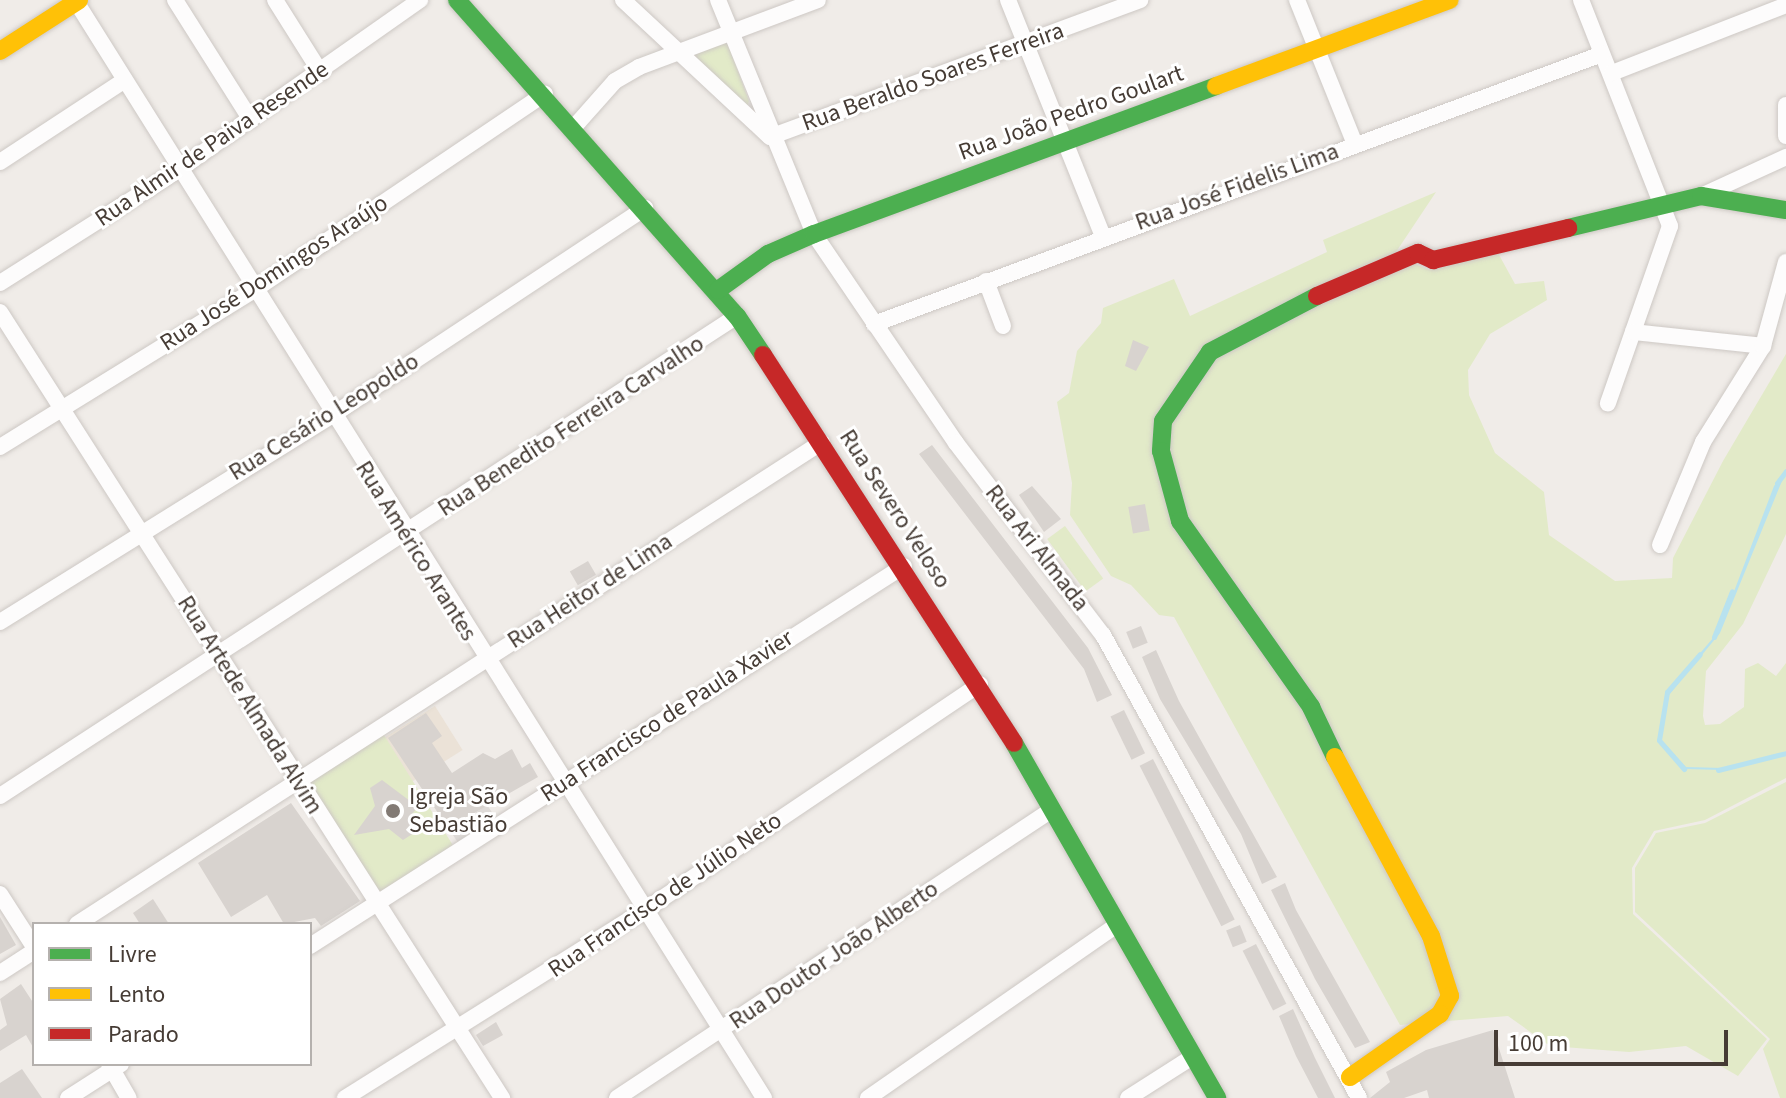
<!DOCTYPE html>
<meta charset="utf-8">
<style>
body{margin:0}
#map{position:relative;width:1786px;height:1098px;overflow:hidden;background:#f0ece8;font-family:"Source Sans 3",sans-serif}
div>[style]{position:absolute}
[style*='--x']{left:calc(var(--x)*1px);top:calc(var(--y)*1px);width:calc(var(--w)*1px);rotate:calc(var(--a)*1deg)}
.education>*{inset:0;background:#ebe2d7;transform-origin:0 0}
.green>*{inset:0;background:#e2eac8;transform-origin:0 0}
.parking>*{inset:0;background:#dfdbd8;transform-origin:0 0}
.water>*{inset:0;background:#b8e2ef}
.stream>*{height:5px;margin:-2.5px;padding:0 2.5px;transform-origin:2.5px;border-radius:2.5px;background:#b8e2ef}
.building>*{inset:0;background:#d8d3cf;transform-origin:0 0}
.roads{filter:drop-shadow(0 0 2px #cdc8c4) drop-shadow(0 0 2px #cdc8c4)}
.street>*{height:16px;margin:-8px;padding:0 8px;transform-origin:8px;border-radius:8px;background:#fdfcfc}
.fast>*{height:18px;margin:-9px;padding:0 9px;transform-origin:9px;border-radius:9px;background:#4caf50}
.slow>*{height:18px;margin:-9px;padding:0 9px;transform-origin:9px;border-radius:9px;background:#ffc107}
.jam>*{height:18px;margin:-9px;padding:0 9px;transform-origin:9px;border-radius:9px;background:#c62828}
.dots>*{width:22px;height:22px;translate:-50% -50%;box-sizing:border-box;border:4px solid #fff;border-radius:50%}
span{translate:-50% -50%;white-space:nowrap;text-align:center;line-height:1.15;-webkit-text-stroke:6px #fff;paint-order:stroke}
.street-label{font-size:24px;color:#463c35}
.poi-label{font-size:24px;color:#463c35}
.left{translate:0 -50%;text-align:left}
.legend{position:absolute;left:32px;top:922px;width:280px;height:144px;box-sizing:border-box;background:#fff;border:2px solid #b5b1ae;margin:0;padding:10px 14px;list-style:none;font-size:24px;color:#463c35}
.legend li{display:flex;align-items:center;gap:16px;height:40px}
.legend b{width:40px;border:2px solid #b5b1ae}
.scale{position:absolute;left:1494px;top:1030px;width:234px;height:36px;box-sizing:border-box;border:4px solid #463c35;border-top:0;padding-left:10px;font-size:24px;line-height:28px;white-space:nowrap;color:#463c35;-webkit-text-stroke:6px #fff;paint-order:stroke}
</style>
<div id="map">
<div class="education">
<div style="left:435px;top:706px;width:52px;height:59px;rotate:58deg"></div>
</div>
<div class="green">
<div style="clip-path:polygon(727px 42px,749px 101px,747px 108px,690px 58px,691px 49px)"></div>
<div style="clip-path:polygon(1436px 192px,1394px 255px,1429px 270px,1498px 253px,1515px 284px,1544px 281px,1547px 300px,1490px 334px,1468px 370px,1469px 395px,1495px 453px,1544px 492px,1549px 535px,1615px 581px,1672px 578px,1673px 558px,1723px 461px,1786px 354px,1786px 534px,1743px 624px,1706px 671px,1703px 716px,1705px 725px,1720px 724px,1744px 707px,1745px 669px,1758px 663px,1776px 676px,1786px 663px,1786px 778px,1705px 820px,1654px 831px,1632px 868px,1633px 914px,1767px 1039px,1738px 1076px,1686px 1046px,1629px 1052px,1550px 1046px,1508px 1016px,1400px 1025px,1174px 617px,1159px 615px,1131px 585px,1111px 576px,1070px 515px,1072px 483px,1057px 402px,1069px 393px,1077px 351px,1101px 323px,1103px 308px,1174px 279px,1190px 316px,1327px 252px,1323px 240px)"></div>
<div style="left:1065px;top:526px;width:65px;height:22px;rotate:54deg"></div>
<div style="left:384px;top:735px;width:133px;height:88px;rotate:58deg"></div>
<div style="clip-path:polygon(1786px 782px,1786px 1098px,1780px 1098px,1763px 1049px,1770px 1039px,1635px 912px,1635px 868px,1656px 833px,1705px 823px)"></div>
</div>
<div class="parking">
<div style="left:487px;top:805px;width:14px;height:45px;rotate:56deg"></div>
</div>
<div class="water">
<div style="clip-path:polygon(1786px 471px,1720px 633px,1669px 695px,1661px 739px,1686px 767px,1723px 768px,1786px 753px,1723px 770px,1685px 769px,1659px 740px,1667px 692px,1719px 631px,1774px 486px)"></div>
</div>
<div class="stream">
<div style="--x:1777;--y:483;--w:15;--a:-53"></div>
<div style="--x:1714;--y:637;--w:49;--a:-68.6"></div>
<div style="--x:1684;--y:769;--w:38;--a:-131"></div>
<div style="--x:1659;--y:740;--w:49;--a:-80.5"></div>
<div style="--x:1667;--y:692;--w:50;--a:-49"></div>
<div style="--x:1718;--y:770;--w:70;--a:-14"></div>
</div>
<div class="building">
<div style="clip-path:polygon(1133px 340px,1149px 347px,1136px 371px,1125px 366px)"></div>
<div style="clip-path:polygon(932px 445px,1088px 648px,1112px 695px,1097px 702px,1084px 669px,919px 454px)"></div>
<div style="clip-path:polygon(1032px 486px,1061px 519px,1044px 532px,1019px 495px)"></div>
<div style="left:1145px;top:504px;width:27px;height:17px;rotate:80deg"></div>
<div style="left:588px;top:561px;width:16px;height:21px;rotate:60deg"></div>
<div style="left:1141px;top:626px;width:18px;height:16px;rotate:68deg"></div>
<div style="clip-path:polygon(1156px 650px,1179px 701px,1277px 877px,1262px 884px,1241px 834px,1160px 699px,1142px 657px)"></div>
<div style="left:1124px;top:710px;width:48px;height:15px;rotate:64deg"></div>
<div style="clip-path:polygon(426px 713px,442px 736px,432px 743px,452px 773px,483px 753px,495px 759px,512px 749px,522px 768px,530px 763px,538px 777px,448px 828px,388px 738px)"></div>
<div style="left:1153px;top:759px;width:180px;height:15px;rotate:63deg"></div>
<div style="clip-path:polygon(382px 780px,418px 807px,411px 815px,414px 833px,403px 840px,389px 829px,354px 835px,375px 806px,370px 788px)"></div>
<div style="clip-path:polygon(291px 803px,360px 901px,321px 926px,315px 918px,284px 924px,267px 895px,231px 917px,198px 863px)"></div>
<div style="clip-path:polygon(1285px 883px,1296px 910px,1370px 1042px,1355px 1048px,1315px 979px,1271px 890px)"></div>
<div style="clip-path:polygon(153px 899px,169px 924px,140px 924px,133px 913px)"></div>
<div style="clip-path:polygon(0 917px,16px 945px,0 954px)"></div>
<div style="left:1240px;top:925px;width:18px;height:15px;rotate:68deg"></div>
<div style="left:1256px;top:944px;width:67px;height:15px;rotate:63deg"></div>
<div style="clip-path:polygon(21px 984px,34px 1004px,34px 1049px,26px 1035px,0 1051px,0 1030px,7px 1025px,0 999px)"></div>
<div style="clip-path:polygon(1293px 1009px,1315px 1058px,1335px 1098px,1318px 1098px,1296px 1056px,1279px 1016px)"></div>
<div style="clip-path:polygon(496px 1022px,503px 1035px,483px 1046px,476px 1035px)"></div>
<div style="clip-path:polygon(1493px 1030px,1515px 1098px,1429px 1098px,1427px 1090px,1404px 1098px,1370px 1098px,1390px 1082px,1386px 1072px,1426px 1050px)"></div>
<div style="clip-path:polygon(22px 1069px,42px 1098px,0 1098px,0 1083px)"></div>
</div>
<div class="roads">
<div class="street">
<div style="--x:75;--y:0;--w:1296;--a:57.89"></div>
<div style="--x:175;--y:0;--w:142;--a:57.7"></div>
<div style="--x:275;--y:0;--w:86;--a:57.8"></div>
<div style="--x:623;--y:0;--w:201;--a:43"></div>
<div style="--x:770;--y:137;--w:395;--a:-20.3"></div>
<div style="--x:718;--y:0;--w:253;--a:67.7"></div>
<div style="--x:814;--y:234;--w:253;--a:55.8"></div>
<div style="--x:956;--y:443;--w:242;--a:52.6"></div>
<div style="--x:1103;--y:635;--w:529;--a:61.06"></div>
<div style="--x:1008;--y:0;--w:254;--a:68.1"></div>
<div style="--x:1297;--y:0;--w:155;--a:68.1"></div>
<div style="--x:1581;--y:0;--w:243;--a:68.5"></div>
<div style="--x:1670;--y:226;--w:188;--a:109.3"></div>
<div style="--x:1612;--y:73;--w:187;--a:-21.3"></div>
<div style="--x:1786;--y:105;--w:31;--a:90"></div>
<div style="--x:575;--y:126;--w:60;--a:-48.4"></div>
<div style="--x:615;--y:81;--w:28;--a:-30"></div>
<div style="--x:639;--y:67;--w:191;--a:-20.5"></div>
<div style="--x:0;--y:162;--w:149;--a:-33.3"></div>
<div style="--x:1701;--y:196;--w:94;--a:-24.6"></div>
<div style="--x:986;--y:281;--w:48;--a:69.3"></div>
<div style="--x:0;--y:283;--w:211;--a:-32.4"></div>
<div style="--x:178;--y:170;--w:296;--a:-35.1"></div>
<div style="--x:0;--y:312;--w:933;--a:57.43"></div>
<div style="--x:874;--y:324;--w:776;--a:-20.35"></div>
<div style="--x:1633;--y:332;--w:131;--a:6.1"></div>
<div style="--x:0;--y:447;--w:299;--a:-31.7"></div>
<div style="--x:254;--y:290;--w:351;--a:-34"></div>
<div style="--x:1660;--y:545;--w:112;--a:-67.3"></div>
<div style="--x:1703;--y:442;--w:113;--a:-58"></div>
<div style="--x:1763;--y:346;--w:87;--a:-74.7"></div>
<div style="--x:0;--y:622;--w:390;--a:-31.9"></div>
<div style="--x:331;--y:416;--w:377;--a:-33.5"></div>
<div style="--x:0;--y:796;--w:880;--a:-33.08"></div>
<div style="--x:0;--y:894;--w:63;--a:57.3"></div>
<div style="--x:77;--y:924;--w:887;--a:-32.9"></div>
<div style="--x:310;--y:946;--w:705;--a:-32.61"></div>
<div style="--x:0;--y:973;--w:40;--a:-32.9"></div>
<div style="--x:109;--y:1064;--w:39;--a:60"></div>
<div style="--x:68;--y:1098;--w:63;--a:-32.7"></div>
<div style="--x:345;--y:1098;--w:354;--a:-32.1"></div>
<div style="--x:645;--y:910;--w:404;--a:-34"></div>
<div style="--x:617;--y:1098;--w:519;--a:-33.54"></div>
<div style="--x:868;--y:1098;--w:303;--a:-34.8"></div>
<div style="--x:1128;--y:1098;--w:78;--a:-32.5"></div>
</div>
<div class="fast">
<div style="--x:457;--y:0;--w:422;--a:48.5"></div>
<div style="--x:737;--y:316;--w:47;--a:56.3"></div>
<div style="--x:1568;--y:228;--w:137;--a:-13.5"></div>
<div style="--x:1701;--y:196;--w:86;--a:9.4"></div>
<div style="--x:718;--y:290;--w:62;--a:-35.8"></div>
<div style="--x:768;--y:254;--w:50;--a:-23.5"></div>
<div style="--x:814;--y:234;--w:428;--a:-20.2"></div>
<div style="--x:1317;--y:296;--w:121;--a:152.4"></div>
<div style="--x:1210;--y:352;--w:83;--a:124.3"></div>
<div style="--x:1163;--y:421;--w:30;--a:94"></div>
<div style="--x:1161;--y:451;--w:73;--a:74.8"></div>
<div style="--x:1180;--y:521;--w:228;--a:54.8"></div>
<div style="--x:1311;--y:707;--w:55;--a:64.4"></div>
<div style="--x:1014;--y:743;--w:409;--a:60.2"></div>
</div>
<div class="slow">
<div style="--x:0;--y:51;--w:94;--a:-32.8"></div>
<div style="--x:1216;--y:86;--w:249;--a:-20.2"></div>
<div style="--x:1335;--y:757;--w:203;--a:61.8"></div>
<div style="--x:1431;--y:936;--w:63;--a:72.4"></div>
<div style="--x:1450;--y:996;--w:21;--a:119"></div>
<div style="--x:1440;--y:1014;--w:110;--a:145"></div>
</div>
<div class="jam">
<div style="--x:1317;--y:296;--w:110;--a:-23.1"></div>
<div style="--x:1418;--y:253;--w:17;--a:25"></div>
<div style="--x:1433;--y:260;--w:139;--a:-13.3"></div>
<div style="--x:763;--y:355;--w:462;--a:57.1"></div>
</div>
</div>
<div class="dots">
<div style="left:393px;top:811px;background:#827a74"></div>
</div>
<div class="street-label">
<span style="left:933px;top:77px;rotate:-20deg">Rua Beraldo Soares Ferreira</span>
<span style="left:1071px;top:113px;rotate:-20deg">Rua João Pedro Goulart</span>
<span style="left:212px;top:144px;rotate:-34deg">Rua Almir de Paiva Resende</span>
<span style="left:1237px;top:187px;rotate:-20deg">Rua José Fidelis Lima</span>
<span style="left:274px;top:273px;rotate:-33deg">Rua José Domingos Araújo</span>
<span style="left:324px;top:417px;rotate:-32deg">Rua Cesário Leopoldo</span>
<span style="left:571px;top:426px;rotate:-33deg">Rua Benedito Ferreira Carvalho</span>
<span style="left:895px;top:509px;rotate:57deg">Rua Severo Veloso</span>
<span style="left:1037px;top:548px;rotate:52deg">Rua Ari Almada</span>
<span style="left:416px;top:551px;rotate:58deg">Rua Américo Arantes</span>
<span style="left:590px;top:591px;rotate:-33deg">Rua Heitor de Lima</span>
<span style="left:250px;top:705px;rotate:58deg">Rua Artede Almada Alvim</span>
<span style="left:667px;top:716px;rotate:-33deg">Rua Francisco de Paula Xavier</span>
<span style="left:665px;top:895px;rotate:-34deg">Rua Francisco de Júlio Neto</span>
<span style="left:834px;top:955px;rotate:-34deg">Rua Doutor João Alberto</span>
</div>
<div class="poi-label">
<span class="left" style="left:409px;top:811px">Igreja São<br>Sebastião</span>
</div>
<ul class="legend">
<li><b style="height:10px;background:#4caf50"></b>Livre</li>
<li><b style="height:10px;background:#ffc107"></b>Lento</li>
<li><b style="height:10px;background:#c62828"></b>Parado</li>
</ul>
<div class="scale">100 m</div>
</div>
